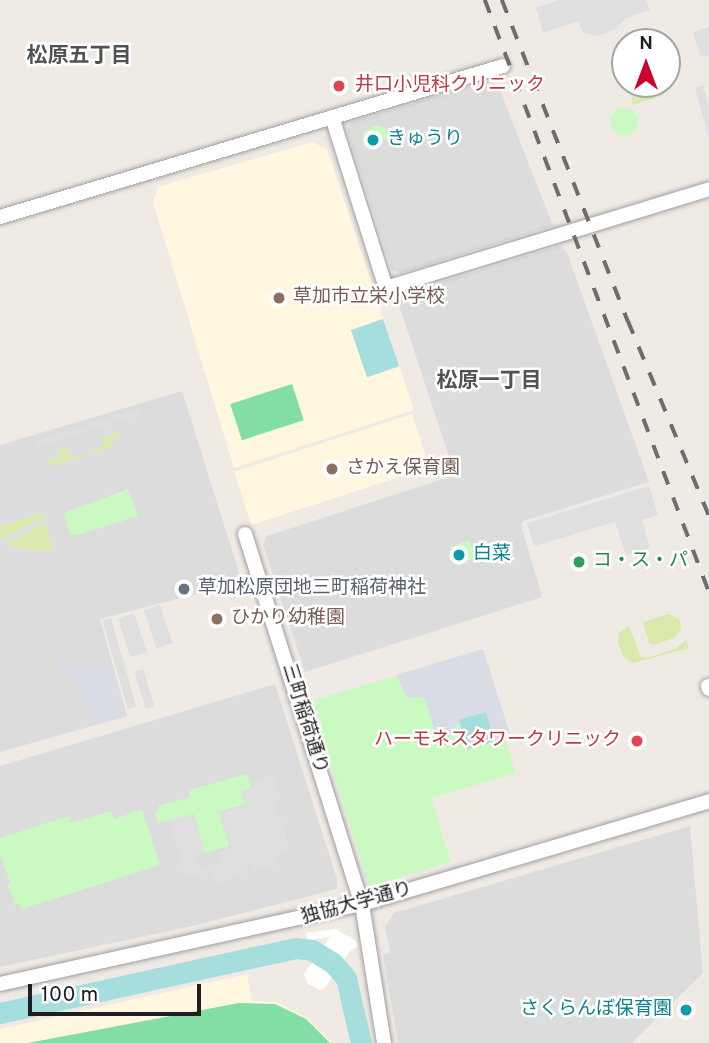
<!DOCTYPE html>
<meta charset="utf-8">
<style>
body{margin:0}
#map{position:relative;width:709px;height:1043px;overflow:hidden;background:#f0eae5;font-family:Overpass,"Noto Sans JP",sans-serif}
div>[style]{position:absolute}
[style*='--x']{left:calc(var(--x)*1px);top:calc(var(--y)*1px);width:calc(var(--w)*1px);rotate:calc(var(--a)*1deg)}
.residential>*{inset:0;background:#dddcdc}
.education>*{inset:0;background:#fff7df;transform-origin:0 0}
.grass>*{inset:0;background:#d8e9ab}
.park>*{inset:0;background:#cbf9c2;transform-origin:0 0}
.round{border-radius:50%}
.pitch>*{inset:0;background:#83dea6;transform-origin:0 0}
.parking>*{inset:0;background:#dfdfdf;transform-origin:0 0}
.plaza>*{inset:0;background:#d9dce5}
.water>*{inset:0;background:#a6dddd;transform-origin:0 0}
.pier>*{inset:0;background:#fff}
.river>*{height:21px;margin:-10.5px;padding:0 10.5px;transform-origin:10.5px;border-radius:10.5px;background:#a6dddd}
.roads{filter:drop-shadow(0 0 2px #a0a0a0) drop-shadow(0 0 2px #a0a0a0)}
.minor>*{height:14px;margin:-7px;padding:0 7px;transform-origin:7px;border-radius:7px;background:#fff}
.rail>*{height:3.5px;margin-top:-1.75px;transform-origin:0;background:repeating-linear-gradient(90deg,#6d6d6d 0 14px,transparent 0 28px)}
.dots>*{width:19px;height:19px;translate:-50% -50%;box-sizing:border-box;border:4px solid #fff;border-radius:50%}
span{translate:-50% -50%;white-space:nowrap;text-align:center;line-height:1.15;-webkit-text-stroke:5px #fff;paint-order:stroke}
.health-label{font-size:19px;color:#be3a42}
.left{translate:0 -50%;text-align:left}
.right{translate:-100% -50%;text-align:right}
.culture-label{font-size:19px;color:#0d838f}
.education-label{font-size:19px;color:#785e54}
.leisure-label{font-size:19px;color:#27864d}
.worship-label{font-size:19px;color:#5b616d}
.street-label{font-size:19px;color:#1f1f1f}
.neighbourhood-label{font-size:21px;color:#525252;font-weight:700}
.north{position:absolute;left:611px;top:28px;width:70px;height:70px;box-sizing:border-box;background:#fff;border:2px solid #a5a5a5;border-radius:50%;rotate:0deg;font-size:19px;font-weight:700;line-height:28px;text-align:center;color:#1f1f1f}
.north::after{content:'';display:block;margin:auto;width:24px;height:32px;background:#cd0130;clip-path:polygon(50% 0,100% 100%,50% 72%,0 100%)}
.scale{position:absolute;left:28px;top:984px;width:173px;height:32px;box-sizing:border-box;border:4px solid #1f1f1f;border-top:0;padding-left:9px;font-size:21px;line-height:24px;white-space:nowrap;color:#1f1f1f;-webkit-text-stroke:5px #fff;paint-order:stroke}
</style>
<div id="map">
<div class="residential">
<div style="clip-path:polygon(488px 81px,498px 85px,553px 226px,401px 273px,392px 270px,347px 130px,351px 122px)"></div>
<div style="clip-path:polygon(559px 246px,566px 250px,649px 482px,523px 521px,521px 525px,542px 597px,305px 672px,263px 545px,267px 536px,455px 475px,398px 302px,401px 294px)"></div>
<div style="clip-path:polygon(182px 391px,242px 582px,100px 619px,127px 716px,0 752px,0 445px)"></div>
<div style="clip-path:polygon(275px 684px,337px 879px,337px 889px,193px 926px,0 967px,0 766px)"></div>
<div style="clip-path:polygon(690px 826px,703px 973px,632px 1043px,398px 1043px,383px 955px,390px 953px,385px 927px,394px 913px)"></div>
</div>
<div class="education">
<div style="clip-path:polygon(312px 142px,327px 149px,414px 410px,234px 468px,153px 202px,158px 187px)"></div>
<div style="left:412px;top:414px;width:56px;height:187px;rotate:72deg"></div>
<div style="clip-path:polygon(247px 974px,252px 1001px,276px 1002px,307px 1018px,332px 1043px,0 1043px,0 1029px)"></div>
</div>
<div class="grass">
<div style="clip-path:polygon(631px 84px,661px 84px,664px 95px,632px 105px)"></div>
<div style="clip-path:polygon(119px 432px,119px 437px,110px 439px,112px 448px,93px 451px,93px 454px,49px 466px,48px 453px,51px 461px,60px 458px,58px 450px,67px 448px,70px 458px,92px 453px,92px 449px,104px 446px,102px 437px)"></div>
<div style="clip-path:polygon(43px 513px,44px 517px,0 540px,0 526px)"></div>
<div style="clip-path:polygon(45px 522px,53px 549px,43px 551px,4px 545px)"></div>
<div style="clip-path:polygon(669px 614px,680px 620px,681px 630px,674px 638px,653px 645px,649px 643px,643px 622px)"></div>
<div style="clip-path:polygon(629px 626px,641px 657px,647px 658px,677px 648px,686px 640px,689px 648px,633px 663px,624px 658px,618px 643px,619px 633px)"></div>
</div>
<div class="park">
<div class="round" style="left:610px;top:108px;width:28px;height:28px"></div>
<div style="clip-path:polygon(376px 125px,385px 128px,391px 137px,363px 146px,363px 133px)"></div>
<div style="clip-path:polygon(128px 489px,138px 516px,74px 536px,70px 534px,64px 513px)"></div>
<div style="left:469px;top:540px;width:19px;height:20px;rotate:69deg"></div>
<div style="clip-path:polygon(477px 652px,516px 773px,431px 798px,451px 862px,369px 887px,311px 701px)"></div>
<div style="clip-path:polygon(247px 774px,251px 788px,241px 791px,245px 804px,219px 812px,229px 846px,205px 853px,194px 814px,158px 823px,155px 812px,159px 810px,158px 806px,190px 797px,189px 790px)"></div>
<div style="clip-path:polygon(142px 809px,160px 865px,22px 909px,19px 903px,11px 906px,15px 901px,7px 886px,11px 884px,0 855px,0 838px,69px 816px,71px 823px,111px 811px,114px 819px)"></div>
</div>
<div class="pitch">
<div style="left:292px;top:384px;width:38px;height:65px;rotate:72deg"></div>
<div style="clip-path:polygon(239px 1003px,275px 1004px,306px 1019px,330px 1043px,28px 1043px)"></div>
</div>
<div class="parking">
<div style="clip-path:polygon(559px 0,646px 0,650px 10px,626px 18px,616px 29px,597px 36px,583px 33px,579px 21px,543px 33px,536px 8px)"></div>
<div style="clip-path:polygon(709px 27px,709px 56px,700px 56px,693px 32px)"></div>
<div style="clip-path:polygon(703px 85px,709px 106px,709px 138px,695px 88px)"></div>
<div style="left:139px;top:408px;width:6px;height:110px;rotate:72deg"></div>
<div style="clip-path:polygon(649px 486px,658px 515px,642px 520px,650px 548px,626px 555px,615px 522px,534px 546px,527px 523px)"></div>
<div style="left:160px;top:605px;width:40px;height:17px;rotate:72deg"></div>
<div style="left:134px;top:613px;width:41px;height:17px;rotate:72deg"></div>
<div style="left:111px;top:618px;width:92px;height:9px;rotate:74deg"></div>
<div style="left:143px;top:669px;width:39px;height:9px;rotate:73deg"></div>
<div style="clip-path:polygon(273px 775px,281px 800px,276px 802px,290px 850px,277px 854px,280px 864px,252px 873px,249px 866px,243px 868px,245px 874px,216px 883px,212px 871px,186px 878px,169px 821px,193px 814px,204px 851px,195px 854px,199px 868px,221px 862px,218px 852px,231px 848px,221px 813px,246px 805px,243px 792px,253px 789px,251px 782px)"></div>
</div>
<div class="plaza">
<div style="clip-path:polygon(483px 649px,511px 737px,494px 742px,485px 712px,459px 719px,460px 724px,456px 725px,448px 738px,438px 742px,425px 698px,407px 697px,396px 675px)"></div>
<div style="clip-path:polygon(60px 662px,113px 669px,127px 716px,90px 726px,87px 698px,73px 678px,58px 670px)"></div>
</div>
<div class="water">
<div style="left:383px;top:319px;width:50px;height:34px;rotate:71deg"></div>
<div style="left:486px;top:712px;width:31px;height:28px;rotate:75deg"></div>
</div>
<div class="pier">
<div style="clip-path:polygon(336px 929px,356px 941px,357px 947px,350px 951px,324px 989px,319px 990px,307px 983px,304px 974px,330px 937px,307px 940px,306px 933px)"></div>
</div>
<div class="river">
<div style="--x:0;--y:1013;--w:303;--a:-12.4"></div>
<div style="--x:296;--y:948;--w:16;--a:7"></div>
<div style="--x:312;--y:950;--w:25;--a:32"></div>
<div style="--x:333;--y:963;--w:20;--a:49"></div>
<div style="--x:346;--y:978;--w:67;--a:77"></div>
</div>
<div class="roads">
<div class="minor">
<div style="--x:332;--y:117;--w:179;--a:72.5"></div>
<div style="--x:386;--y:288;--w:338;--a:-17"></div>
<div style="--x:0;--y:217;--w:525;--a:-16.71"></div>
<div style="--x:245;--y:534;--w:388;--a:72.5"></div>
<div style="--x:362;--y:904;--w:141;--a:81"></div>
<div style="--x:708;--y:686;--w:3;--a:72"></div>
<div style="--x:0;--y:984;--w:371;--a:-12.5"></div>
<div style="--x:362;--y:904;--w:362;--a:-16.5"></div>
</div>
</div>
<div class="rail">
<div style="--x:485;--y:0;--w:633;--a:69.27"></div>
<div style="--x:502;--y:0;--w:345;--a:68.6"></div>
<div style="--x:628;--y:321;--w:211;--a:67.4"></div>
</div>
<div class="dots">
<div style="left:339px;top:86px;background:#e0444e"></div>
<div style="left:373px;top:140px;background:#0f9aa8"></div>
<div style="left:279px;top:298px;background:#8d6e63"></div>
<div style="left:332px;top:469px;background:#8d6e63"></div>
<div style="left:459px;top:555px;background:#0f9aa8"></div>
<div style="left:579px;top:562px;background:#2e9e5b"></div>
<div style="left:184px;top:589px;background:#6b7280"></div>
<div style="left:217px;top:619px;background:#8d6e63"></div>
<div style="left:637px;top:741px;background:#e0444e"></div>
<div style="left:686px;top:1010px;background:#0f9aa8"></div>
</div>
<div class="health-label">
<span class="left" style="left:355px;top:86px">井口小児科クリニック</span>
<span class="right" style="left:621px;top:741px">ハーモネスタワークリニック</span>
</div>
<div class="culture-label">
<span class="left" style="left:387px;top:140px">きゅうり</span>
<span class="left" style="left:473px;top:555px">白菜</span>
<span class="right" style="left:672px;top:1010px">さくらんぼ保育園</span>
</div>
<div class="education-label">
<span class="left" style="left:293px;top:298px">草加市立栄小学校</span>
<span class="left" style="left:346px;top:469px">さかえ保育園</span>
<span class="left" style="left:231px;top:619px">ひかり幼稚園</span>
</div>
<div class="leisure-label">
<span class="left" style="left:593px;top:562px">コ・ス・パ</span>
</div>
<div class="worship-label">
<span class="left" style="left:198px;top:589px">草加松原団地三町稲荷神社</span>
</div>
<div class="street-label">
<span style="left:304px;top:719px;rotate:73deg">三町稲荷通り</span>
<span style="left:357px;top:904px;rotate:-15deg">独協大学通り</span>
</div>
<div class="neighbourhood-label">
<span style="left:79px;top:57px">松原五丁目</span>
<span style="left:489px;top:382px">松原一丁目</span>
</div>
<div class="north">N</div>
<div class="scale">100 m</div>
</div>
